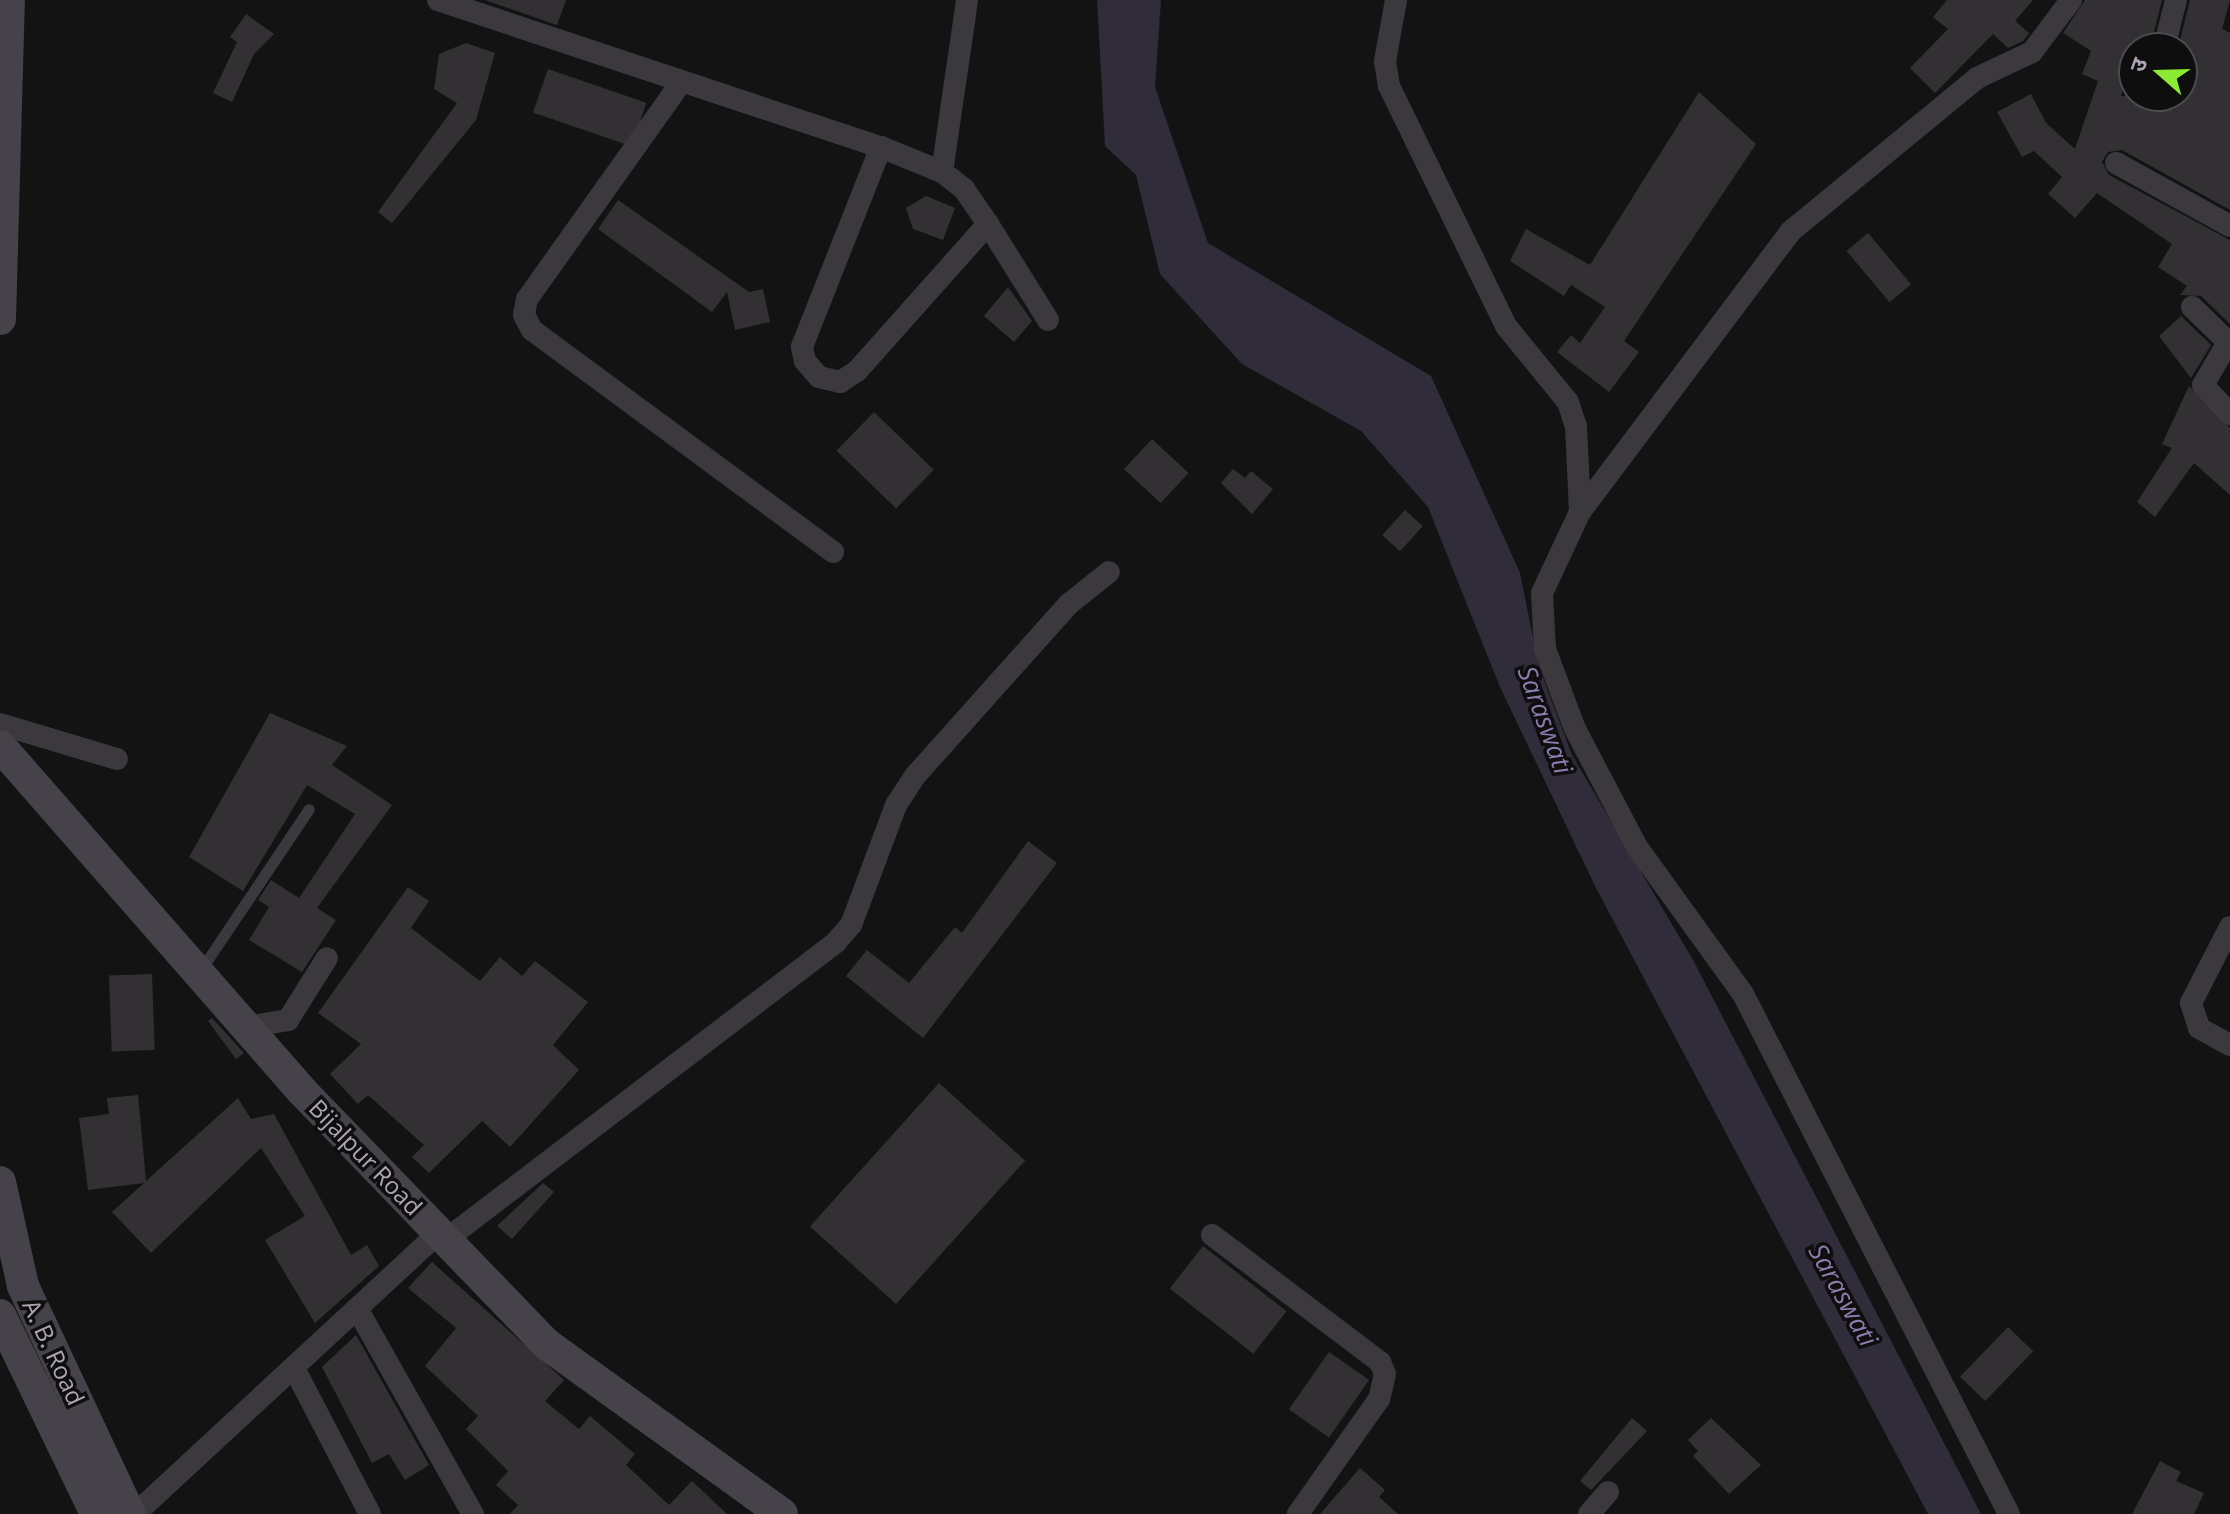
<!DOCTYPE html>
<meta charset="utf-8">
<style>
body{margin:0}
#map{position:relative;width:2230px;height:1514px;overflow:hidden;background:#141314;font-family:"Open Sans","Noto Sans Devanagari",sans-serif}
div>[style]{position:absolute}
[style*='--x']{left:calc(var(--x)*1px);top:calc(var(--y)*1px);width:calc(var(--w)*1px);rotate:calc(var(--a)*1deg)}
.water>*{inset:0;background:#302c39}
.building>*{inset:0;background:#333033;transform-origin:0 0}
.lane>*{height:11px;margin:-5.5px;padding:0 5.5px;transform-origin:5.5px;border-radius:5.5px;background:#3c393e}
.street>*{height:22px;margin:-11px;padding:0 11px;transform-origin:11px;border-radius:11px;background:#3c393e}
.secondary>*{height:32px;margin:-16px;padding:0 16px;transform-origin:16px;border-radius:16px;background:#464249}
span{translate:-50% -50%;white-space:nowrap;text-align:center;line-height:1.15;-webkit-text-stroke:7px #0f0e0f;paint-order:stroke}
.street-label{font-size:24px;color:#ada5b4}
.water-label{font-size:26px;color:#8d7dae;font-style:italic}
.north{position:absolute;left:2118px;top:32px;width:80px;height:80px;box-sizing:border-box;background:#0f0e0f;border:2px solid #4e4a51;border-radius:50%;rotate:290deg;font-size:22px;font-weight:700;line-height:32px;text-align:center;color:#ada5b4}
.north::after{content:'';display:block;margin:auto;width:28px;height:36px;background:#8cea35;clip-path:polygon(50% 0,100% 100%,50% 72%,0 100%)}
</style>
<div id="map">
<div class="water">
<div style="clip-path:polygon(1097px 0,1161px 0,1155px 87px,1208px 243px,1431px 376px,1520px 573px,1539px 667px,1572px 755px,1693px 960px,1981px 1514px,1928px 1514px,1596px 888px,1500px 687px,1428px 507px,1361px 431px,1242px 364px,1160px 274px,1136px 175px,1105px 146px)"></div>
</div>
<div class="building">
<div style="clip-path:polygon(485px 0,566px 0,557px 25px)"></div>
<div style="clip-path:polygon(1947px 0,2033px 0,2015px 21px,2029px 33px,2023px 41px,2008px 48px,1993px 34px,1935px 93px,1910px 68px,1948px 29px,1933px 17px)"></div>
<div style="clip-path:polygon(2085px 0,2162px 0,2150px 48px,2134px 48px,2121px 96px,2148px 96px,2174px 110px,2197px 60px,2178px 48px,2190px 0,2230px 0,2222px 29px,2230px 33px,2230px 210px,2122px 150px,2108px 152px,2102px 162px,2109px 175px,2230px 240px,2230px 324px,2201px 296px,2180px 295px,2187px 286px,2158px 267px,2172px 244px,2097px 193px,2075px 218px,2048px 194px,2062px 177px,2034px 151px,2022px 157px,1997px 112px,2031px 94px,2046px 123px,2075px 149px,2098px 81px,2082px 74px,2091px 51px,2063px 33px)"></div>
<div style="clip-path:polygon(246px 14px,274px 34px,254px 54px,232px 102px,213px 93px,237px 42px,230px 37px)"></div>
<div style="clip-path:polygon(466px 43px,495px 53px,476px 120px,392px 223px,378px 212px,457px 103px,434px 89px,439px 54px)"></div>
<div style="left:548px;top:69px;width:104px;height:46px;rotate:19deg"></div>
<div style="clip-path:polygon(1699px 92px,1756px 144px,1624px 341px,1639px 352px,1609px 392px,1557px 352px,1571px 335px,1580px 343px,1605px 307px,1571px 285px,1564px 296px,1510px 261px,1526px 229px,1590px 265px)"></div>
<div style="clip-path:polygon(926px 196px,955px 208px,943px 240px,913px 229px,906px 208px)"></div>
<div style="clip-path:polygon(618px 200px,749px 292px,763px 289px,770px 322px,735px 330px,727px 292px,712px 312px,598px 229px)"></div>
<div style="left:1868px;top:233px;width:67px;height:28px;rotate:50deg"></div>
<div style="clip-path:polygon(1008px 287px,1032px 321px,1014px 342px,984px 316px)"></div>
<div style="clip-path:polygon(2181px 316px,2211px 345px,2191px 378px,2159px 336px)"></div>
<div style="clip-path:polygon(2189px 386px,2230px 428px,2230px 495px,2194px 463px,2155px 517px,2137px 502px,2172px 448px,2162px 444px)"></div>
<div style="left:874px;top:412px;width:83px;height:54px;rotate:44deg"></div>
<div style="left:1152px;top:439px;width:50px;height:41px;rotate:43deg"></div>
<div style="clip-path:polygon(1233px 469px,1245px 478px,1251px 471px,1273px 489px,1252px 514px,1221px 483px)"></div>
<div style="left:1405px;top:510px;width:24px;height:34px;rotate:42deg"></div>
<div style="clip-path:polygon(270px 713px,347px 746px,332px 765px,392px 805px,317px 908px,336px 920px,302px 972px,249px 940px,269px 907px,258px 900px,271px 880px,299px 898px,355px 814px,307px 785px,243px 891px,189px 857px)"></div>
<div style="clip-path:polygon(1028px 841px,1057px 863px,923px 1038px,846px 976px,867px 950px,909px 983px,955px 927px,962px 933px)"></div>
<div style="clip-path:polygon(408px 887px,429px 901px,411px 928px,480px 981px,500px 957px,522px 976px,535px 961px,588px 1002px,553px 1045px,579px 1070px,510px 1147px,482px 1121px,429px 1173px,412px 1157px,424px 1145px,368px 1095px,358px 1104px,330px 1074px,361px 1044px,318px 1013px)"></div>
<div style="left:152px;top:974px;width:76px;height:43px;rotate:88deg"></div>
<div style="clip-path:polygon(212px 1018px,244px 1053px,236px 1059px,208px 1021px)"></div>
<div style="left:939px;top:1083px;width:116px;height:193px;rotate:42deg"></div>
<div style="clip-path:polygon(138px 1095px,146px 1181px,238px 1098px,251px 1119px,274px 1114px,351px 1255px,367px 1245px,379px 1266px,315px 1323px,265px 1240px,305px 1216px,261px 1148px,151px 1253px,112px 1212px,144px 1183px,88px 1190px,79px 1118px,109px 1114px,107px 1098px)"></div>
<div style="clip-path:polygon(543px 1183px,554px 1192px,512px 1239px,497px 1226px)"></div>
<div style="left:1203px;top:1246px;width:106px;height:54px;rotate:38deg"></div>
<div style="clip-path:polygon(432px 1262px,564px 1380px,545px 1401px,579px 1429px,590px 1416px,635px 1454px,626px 1465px,669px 1505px,692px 1481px,727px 1514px,510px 1514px,518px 1505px,496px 1485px,508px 1471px,466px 1429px,478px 1416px,425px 1366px,456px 1328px,408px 1288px)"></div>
<div style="left:2008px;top:1327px;width:35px;height:69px;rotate:44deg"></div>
<div style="clip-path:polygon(356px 1335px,429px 1465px,405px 1480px,389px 1454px,372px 1463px,322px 1367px)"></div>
<div style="left:1329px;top:1352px;width:49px;height:70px;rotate:35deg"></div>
<div style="clip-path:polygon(1632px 1418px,1647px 1431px,1591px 1490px,1580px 1481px)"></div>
<div style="clip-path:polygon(1711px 1418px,1761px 1465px,1729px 1494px,1693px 1456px,1698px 1451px,1688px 1440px)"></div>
<div style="clip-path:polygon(2160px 1461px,2181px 1472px,2176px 1481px,2204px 1493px,2194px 1514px,2132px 1514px)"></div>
<div style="clip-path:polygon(1360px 1468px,1385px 1490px,1379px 1497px,1398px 1514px,1320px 1514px)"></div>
</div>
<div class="lane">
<div style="--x:200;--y:971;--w:195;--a:-56.1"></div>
</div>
<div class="street">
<div style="--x:438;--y:0;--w:467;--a:18.4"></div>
<div style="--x:1396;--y:0;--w:62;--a:100.2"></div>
<div style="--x:1385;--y:61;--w:25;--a:81"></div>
<div style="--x:1389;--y:86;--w:267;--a:64"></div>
<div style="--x:1506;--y:326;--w:98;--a:50.8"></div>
<div style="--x:1568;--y:402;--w:25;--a:72"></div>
<div style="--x:1576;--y:426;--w:86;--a:87.3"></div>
<div style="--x:2164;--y:48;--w:49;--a:-76"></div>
<div style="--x:680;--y:84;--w:264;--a:125.4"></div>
<div style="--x:527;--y:299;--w:16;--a:101"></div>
<div style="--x:524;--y:315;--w:17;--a:62"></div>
<div style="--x:532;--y:330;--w:374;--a:36.4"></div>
<div style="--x:2116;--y:163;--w:130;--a:28.9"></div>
<div style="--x:942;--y:172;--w:174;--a:-81.7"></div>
<div style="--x:988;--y:224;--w:42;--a:-124.4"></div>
<div style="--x:964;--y:189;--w:28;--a:-142"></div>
<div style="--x:942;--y:172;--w:66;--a:-157.7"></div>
<div style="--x:881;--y:147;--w:215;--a:111.6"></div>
<div style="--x:802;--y:347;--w:14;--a:78"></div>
<div style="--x:805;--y:361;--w:21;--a:49"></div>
<div style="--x:819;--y:377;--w:22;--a:13"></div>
<div style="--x:840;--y:382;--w:20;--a:-33"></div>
<div style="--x:857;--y:371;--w:197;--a:-48.3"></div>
<div style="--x:988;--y:224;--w:113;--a:58"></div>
<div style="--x:2192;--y:307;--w:50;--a:44.2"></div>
<div style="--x:2230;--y:339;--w:53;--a:120.4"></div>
<div style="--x:2203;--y:385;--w:40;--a:47"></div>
<div style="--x:0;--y:724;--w:122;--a:16.7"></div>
<div style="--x:2230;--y:927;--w:85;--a:117.2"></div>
<div style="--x:2191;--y:1003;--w:26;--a:72"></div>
<div style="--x:2199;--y:1028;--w:35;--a:29"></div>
<div style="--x:248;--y:1027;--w:41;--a:-9.9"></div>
<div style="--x:288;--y:1020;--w:73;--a:-57.8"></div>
<div style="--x:1212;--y:1235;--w:211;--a:37.1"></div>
<div style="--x:1380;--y:1362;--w:13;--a:67"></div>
<div style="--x:1385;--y:1374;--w:26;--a:103"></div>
<div style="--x:1379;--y:1399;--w:141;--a:125.2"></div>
<div style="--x:444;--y:1241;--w:493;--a:-37.3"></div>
<div style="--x:836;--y:942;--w:23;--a:-49"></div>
<div style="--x:851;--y:925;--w:128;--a:-69.4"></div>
<div style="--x:896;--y:805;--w:35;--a:-57"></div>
<div style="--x:915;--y:776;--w:231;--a:-48.2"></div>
<div style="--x:1069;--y:604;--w:51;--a:-38.7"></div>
<div style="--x:359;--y:1312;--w:232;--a:60.6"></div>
<div style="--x:295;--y:1370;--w:162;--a:62.5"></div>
<div style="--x:135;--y:1514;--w:415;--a:-42.8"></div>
<div style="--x:1589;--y:1514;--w:29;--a:-49"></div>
<div style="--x:2009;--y:1514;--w:584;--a:-117.09"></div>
<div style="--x:1743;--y:994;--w:181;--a:-125.8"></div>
<div style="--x:1637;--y:847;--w:133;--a:-117.7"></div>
<div style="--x:1575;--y:729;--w:85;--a:-110.6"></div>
<div style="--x:1545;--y:649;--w:56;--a:-93.1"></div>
<div style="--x:1542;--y:593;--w:89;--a:-64.9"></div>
<div style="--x:1580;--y:512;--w:351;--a:-53.1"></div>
<div style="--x:1791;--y:231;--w:241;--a:-39.4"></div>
<div style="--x:1977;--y:78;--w:61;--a:-25.3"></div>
<div style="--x:2032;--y:52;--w:65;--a:-53.1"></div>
</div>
<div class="secondary">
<div style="--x:0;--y:319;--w:319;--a:-88.4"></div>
<div style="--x:0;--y:746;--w:459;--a:48.8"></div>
<div style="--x:302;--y:1091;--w:350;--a:46"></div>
<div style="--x:545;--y:1343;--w:292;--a:35.8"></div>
<div style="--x:0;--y:1182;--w:107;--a:77.5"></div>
<div style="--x:23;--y:1286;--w:252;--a:64.9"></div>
<div style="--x:0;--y:1315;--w:221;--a:64.2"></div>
</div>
<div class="street-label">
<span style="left:366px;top:1157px;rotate:46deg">Bijalpur Road</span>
<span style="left:54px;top:1352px;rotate:65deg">A. B. Road</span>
</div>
<div class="water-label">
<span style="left:1545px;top:720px;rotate:70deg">Saraswati</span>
<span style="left:1843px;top:1295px;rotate:61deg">Saraswati</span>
</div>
<div class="north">उ</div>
</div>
